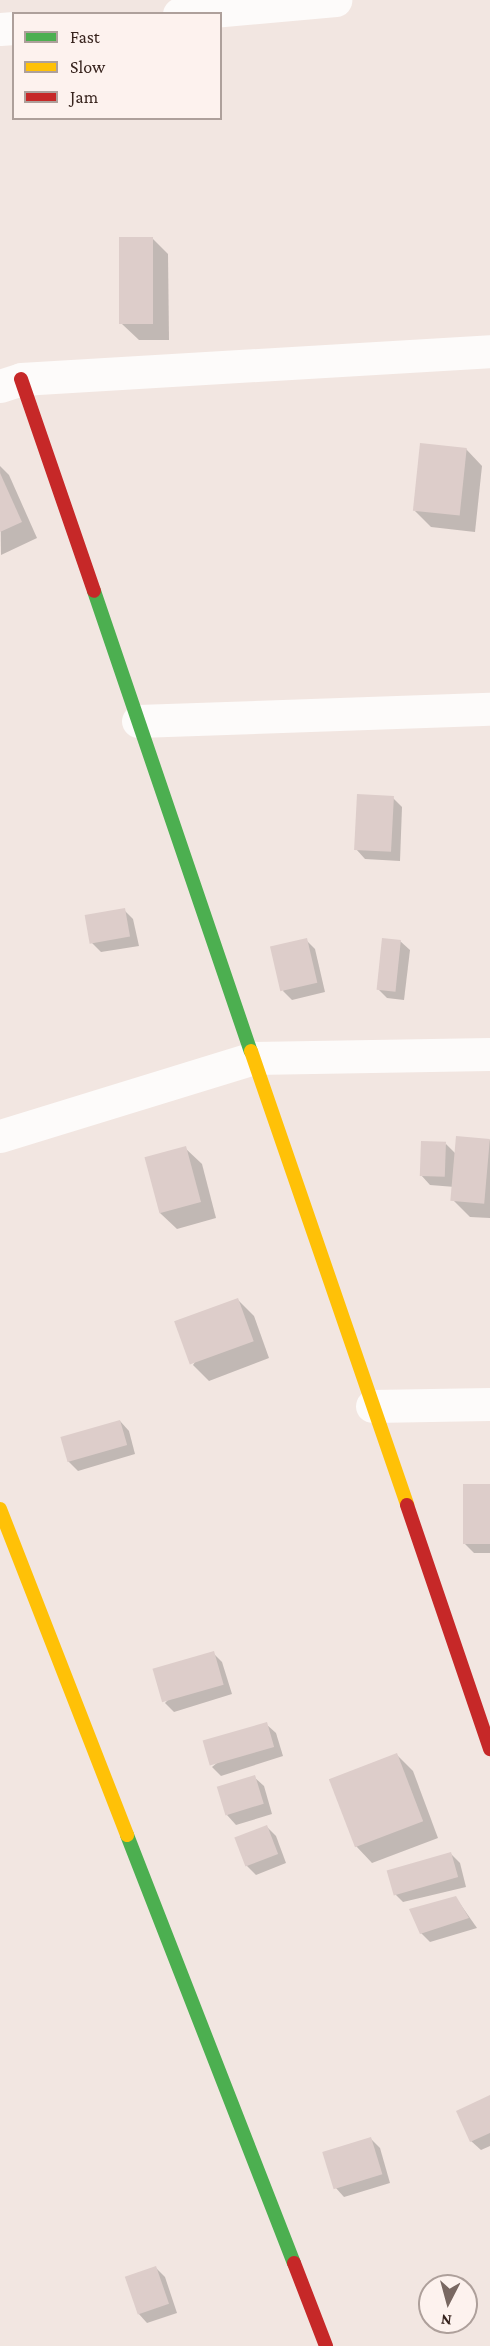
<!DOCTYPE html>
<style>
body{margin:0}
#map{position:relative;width:490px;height:2346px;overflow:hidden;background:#f2e6e1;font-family:"Crimson Pro",serif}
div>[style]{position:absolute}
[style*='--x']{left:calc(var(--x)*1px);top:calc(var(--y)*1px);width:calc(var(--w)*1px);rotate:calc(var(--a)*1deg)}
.shadow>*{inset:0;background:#0003}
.building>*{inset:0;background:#ddcdca;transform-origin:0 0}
.street>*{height:33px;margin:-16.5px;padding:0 16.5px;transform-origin:16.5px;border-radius:16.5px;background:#fdfbfa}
.fast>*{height:14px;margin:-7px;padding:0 7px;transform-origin:7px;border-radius:7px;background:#4caf50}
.slow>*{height:14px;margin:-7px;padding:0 7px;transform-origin:7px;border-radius:7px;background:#ffc107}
.jam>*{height:14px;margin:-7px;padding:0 7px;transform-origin:7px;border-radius:7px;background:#c62828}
span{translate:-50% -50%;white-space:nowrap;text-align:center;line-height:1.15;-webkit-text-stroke:5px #fdf2ee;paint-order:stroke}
.legend{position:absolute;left:12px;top:12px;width:210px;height:108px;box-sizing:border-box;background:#fdf2ee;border:2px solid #aea09b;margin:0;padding:8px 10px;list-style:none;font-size:18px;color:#38241e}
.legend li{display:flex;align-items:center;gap:12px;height:30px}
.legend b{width:30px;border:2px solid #aea09b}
.north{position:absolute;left:418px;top:2274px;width:60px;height:60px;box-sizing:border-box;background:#fdf2ee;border:2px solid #aea09b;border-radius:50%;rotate:186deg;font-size:16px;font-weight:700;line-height:24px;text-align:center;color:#38241e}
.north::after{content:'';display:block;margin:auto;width:21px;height:27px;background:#796862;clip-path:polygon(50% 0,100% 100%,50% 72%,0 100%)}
</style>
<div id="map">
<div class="shadow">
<div style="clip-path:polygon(152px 238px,168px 254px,169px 340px,139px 340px,122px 324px)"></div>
<div style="clip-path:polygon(466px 449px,482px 466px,475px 532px,431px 527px,415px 511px)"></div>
<div style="clip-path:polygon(0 466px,9px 475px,37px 538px,1px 555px)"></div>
<div style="clip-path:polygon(393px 798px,402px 807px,400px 861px,365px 859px,356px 849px)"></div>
<div style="clip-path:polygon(124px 910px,133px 919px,139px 946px,101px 952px,92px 943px)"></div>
<div style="clip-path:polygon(306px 940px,315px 949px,325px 992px,292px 1000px,283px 991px)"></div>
<div style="clip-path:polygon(400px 941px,410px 950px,404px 1000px,387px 998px,378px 989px)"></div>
<div style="clip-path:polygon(490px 1140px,490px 1218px,470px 1217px,454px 1201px,455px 1187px,430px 1185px,421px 1175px,446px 1144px,457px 1155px)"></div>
<div style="clip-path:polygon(185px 1148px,202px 1164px,216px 1218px,177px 1229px,160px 1213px)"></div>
<div style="clip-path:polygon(237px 1299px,254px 1316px,269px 1358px,209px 1381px,193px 1365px)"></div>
<div style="clip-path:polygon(120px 1421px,129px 1431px,135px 1454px,78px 1471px,68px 1461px)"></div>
<div style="clip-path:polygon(490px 1486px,490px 1553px,474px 1553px,465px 1544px)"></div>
<div style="clip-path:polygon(213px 1653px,222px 1662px,232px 1694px,174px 1712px,165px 1703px)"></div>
<div style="clip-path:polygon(266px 1724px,276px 1733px,283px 1756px,221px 1776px,212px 1767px)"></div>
<div style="clip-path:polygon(397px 1755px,413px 1771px,438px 1838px,372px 1863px,356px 1846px)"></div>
<div style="clip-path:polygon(254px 1777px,264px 1786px,272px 1814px,236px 1825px,227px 1815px)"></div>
<div style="clip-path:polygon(267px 1827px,276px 1836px,286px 1863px,256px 1875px,247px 1866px,236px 1838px)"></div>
<div style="clip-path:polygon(451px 1854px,460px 1863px,466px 1887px,403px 1902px,393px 1892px)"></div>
<div style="clip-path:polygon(456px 1898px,477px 1928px,430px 1942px,421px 1933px)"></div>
<div style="clip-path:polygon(490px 2097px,490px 2146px,481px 2150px,471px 2141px)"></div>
<div style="clip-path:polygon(370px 2138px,380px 2148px,390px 2183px,344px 2197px,335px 2187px)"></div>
<div style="clip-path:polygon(156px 2268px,165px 2277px,177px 2313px,147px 2323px,138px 2313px)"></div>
</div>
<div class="building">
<div style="left:119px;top:237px;width:34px;height:87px"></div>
<div style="left:420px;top:443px;width:47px;height:68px;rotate:6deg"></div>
<div style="clip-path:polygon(0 473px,22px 522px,0 532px)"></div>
<div style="left:357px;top:794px;width:37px;height:56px;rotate:3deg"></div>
<div style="left:125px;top:908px;width:29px;height:41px;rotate:80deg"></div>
<div style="left:307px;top:938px;width:46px;height:38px;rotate:77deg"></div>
<div style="left:382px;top:938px;width:19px;height:52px;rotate:6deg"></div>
<div style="left:456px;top:1136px;width:34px;height:65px;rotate:5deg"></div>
<div style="left:421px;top:1141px;width:25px;height:35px;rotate:2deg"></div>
<div style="left:186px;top:1146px;width:58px;height:43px;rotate:75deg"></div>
<div style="left:238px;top:1298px;width:46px;height:68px;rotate:70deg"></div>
<div style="left:120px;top:1420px;width:26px;height:62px;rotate:74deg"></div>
<div style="left:463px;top:1484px;width:27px;height:60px"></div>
<div style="left:214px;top:1651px;width:35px;height:64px;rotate:74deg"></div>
<div style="left:267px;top:1722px;width:26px;height:67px;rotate:74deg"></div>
<div style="left:397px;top:1753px;width:73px;height:73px;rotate:69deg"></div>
<div style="left:255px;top:1775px;width:30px;height:40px;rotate:73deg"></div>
<div style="left:267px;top:1825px;width:31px;height:35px;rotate:69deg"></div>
<div style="left:451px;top:1852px;width:26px;height:67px;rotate:74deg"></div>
<div style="clip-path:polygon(456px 1896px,469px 1918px,420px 1934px,409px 1909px)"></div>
<div style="clip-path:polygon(490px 2095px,490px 2133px,470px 2142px,456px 2111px)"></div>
<div style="left:371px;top:2137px;width:39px;height:51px;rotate:73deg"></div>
<div style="left:156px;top:2266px;width:40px;height:33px;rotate:71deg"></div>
</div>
<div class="street">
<div style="--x:179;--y:14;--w:157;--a:-5.1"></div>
<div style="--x:0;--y:29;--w:14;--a:-4"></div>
<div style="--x:0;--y:386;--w:22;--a:-18"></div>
<div style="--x:21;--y:379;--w:470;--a:-3.4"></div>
<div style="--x:138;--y:721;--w:352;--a:-2"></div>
<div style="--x:0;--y:1136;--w:266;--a:-17.1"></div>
<div style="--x:254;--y:1058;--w:236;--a:-1"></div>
<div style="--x:372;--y:1406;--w:118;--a:-1"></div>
</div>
<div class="fast">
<div style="--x:94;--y:591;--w:486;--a:71.2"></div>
<div style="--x:127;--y:1835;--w:459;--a:68.7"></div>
</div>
<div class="slow">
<div style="--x:251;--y:1051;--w:480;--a:71"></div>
<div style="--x:0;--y:1509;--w:350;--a:68.7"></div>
</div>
<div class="jam">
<div style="--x:21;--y:379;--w:224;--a:71"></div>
<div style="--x:407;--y:1505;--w:258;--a:71.2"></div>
<div style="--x:294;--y:2263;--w:89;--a:68.9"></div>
</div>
<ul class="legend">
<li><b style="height:8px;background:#4caf50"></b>Fast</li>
<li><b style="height:8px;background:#ffc107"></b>Slow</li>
<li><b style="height:8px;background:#c62828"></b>Jam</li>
</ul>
<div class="north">N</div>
</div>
